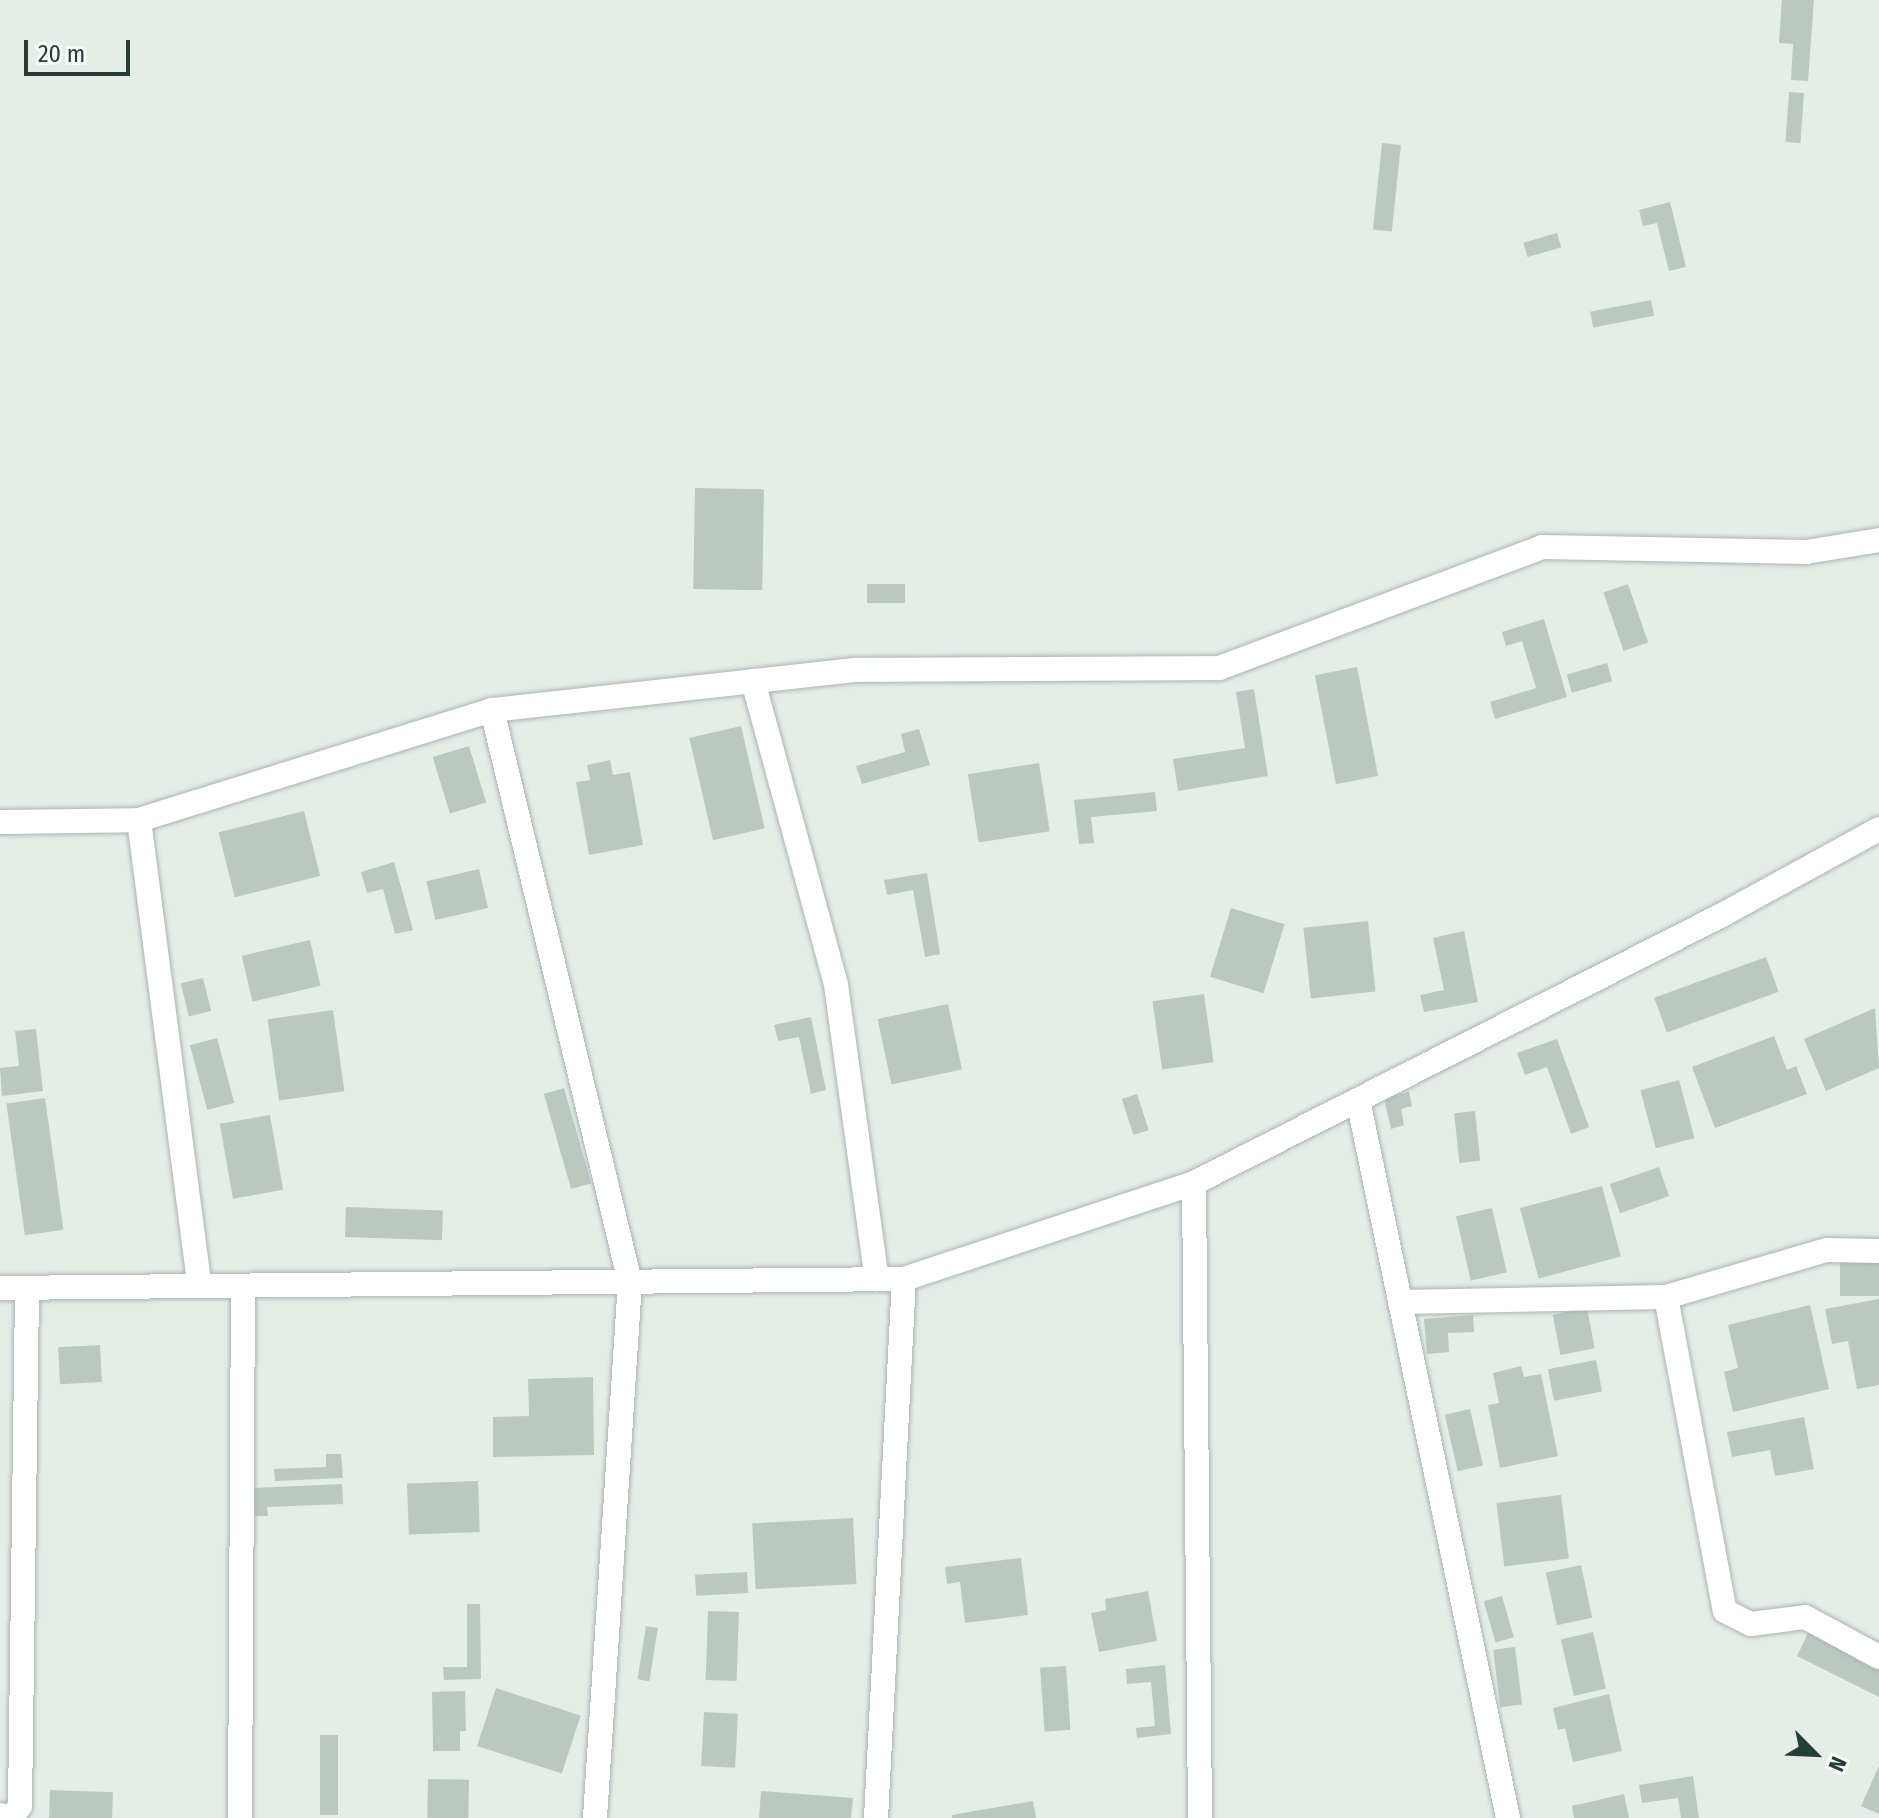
<!DOCTYPE html>
<style>
body{margin:0}
#map{position:relative;width:1879px;height:1818px;overflow:hidden;background:#e5ede9;font-family:"Fira Sans Condensed",sans-serif}
div>[style]{position:absolute}
[style*='--x']{left:calc(var(--x)*1px);top:calc(var(--y)*1px);width:calc(var(--w)*1px);rotate:calc(var(--a)*1deg)}
.building>*{inset:0;background:#bbc8c2;transform-origin:0 0}
.roads{filter:drop-shadow(0 0 2px #a8b5af) drop-shadow(0 0 2px #a8b5af)}
.street>*{height:24px;margin:-12px;padding:0 12px;transform-origin:12px;border-radius:12px;background:#fff}
span{translate:-50% -50%;white-space:nowrap;text-align:center;line-height:1.15;-webkit-text-stroke:6px #f6faf7;paint-order:stroke}
.north{position:absolute;left:1775px;top:1714px;width:80px;height:80px;-webkit-text-stroke:6px #f6faf7;paint-order:stroke;rotate:114deg;font-size:22px;font-weight:700;line-height:32px;text-align:center;color:#253e35}
.north::after{content:'';display:block;margin:auto;width:28px;height:36px;background:#253e35;clip-path:polygon(50% 0,100% 100%,50% 72%,0 100%)}
.scale{position:absolute;left:24px;top:40px;width:106px;height:36px;box-sizing:border-box;border:4px solid #253e35;border-top:0;padding-left:10px;font-size:24px;line-height:28px;white-space:nowrap;color:#253e35;-webkit-text-stroke:6px #f6faf7;paint-order:stroke}
</style>
<div id="map">
<div class="building">
<div style="clip-path:polygon(1782px 0,1814px 0,1808px 81px,1791px 80px,1793px 44px,1779px 43px)"></div>
<div style="left:1789px;top:92px;width:15px;height:50px;rotate:4deg"></div>
<div style="left:1382px;top:143px;width:19px;height:87px;rotate:6deg"></div>
<div style="clip-path:polygon(1670px 202px,1686px 267px,1669px 271px,1657px 223px,1643px 226px,1639px 210px)"></div>
<div style="left:1557px;top:233px;width:15px;height:35px;rotate:74deg"></div>
<div style="left:1651px;top:300px;width:16px;height:62px;rotate:79deg"></div>
<div style="left:695px;top:488px;width:69px;height:101px;rotate:1deg"></div>
<div style="left:905px;top:584px;width:19px;height:38px;rotate:90deg"></div>
<div style="left:1628px;top:584px;width:62px;height:26px;rotate:71deg"></div>
<div style="clip-path:polygon(1544px 619px,1567px 697px,1495px 719px,1490px 702px,1536px 688px,1522px 641px,1506px 646px,1502px 632px)"></div>
<div style="left:1607px;top:663px;width:19px;height:42px;rotate:74deg"></div>
<div style="left:1357px;top:667px;width:111px;height:43px;rotate:79deg"></div>
<div style="clip-path:polygon(1254px 689px,1268px 776px,1178px 791px,1173px 759px,1245px 748px,1236px 692px)"></div>
<div style="left:741px;top:726px;width:105px;height:53px;rotate:77deg"></div>
<div style="clip-path:polygon(919px 729px,930px 765px,862px 784px,856px 766px,905px 752px,901px 734px)"></div>
<div style="left:469px;top:746px;width:59px;height:38px;rotate:73deg"></div>
<div style="clip-path:polygon(610px 760px,613px 775px,630px 772px,643px 845px,589px 855px,576px 782px,590px 780px,587px 765px)"></div>
<div style="left:1039px;top:763px;width:69px;height:72px;rotate:81deg"></div>
<div style="clip-path:polygon(1155px 792px,1157px 811px,1091px 817px,1094px 843px,1079px 844px,1074px 800px)"></div>
<div style="left:304px;top:811px;width:67px;height:88px;rotate:76deg"></div>
<div style="clip-path:polygon(394px 862px,413px 930px,395px 934px,383px 889px,367px 893px,361px 872px)"></div>
<div style="left:479px;top:869px;width:40px;height:54px;rotate:77deg"></div>
<div style="clip-path:polygon(927px 873px,940px 954px,925px 957px,913px 890px,887px 895px,884px 880px)"></div>
<div style="left:1231px;top:908px;width:56px;height:72px;rotate:17deg"></div>
<div style="left:1368px;top:921px;width:71px;height:65px;rotate:84deg"></div>
<div style="clip-path:polygon(1464px 931px,1478px 1002px,1424px 1012px,1420px 995px,1444px 990px,1433px 938px)"></div>
<div style="left:310px;top:940px;width:47px;height:70px;rotate:77deg"></div>
<div style="left:1766px;top:957px;width:37px;height:119px;rotate:70deg"></div>
<div style="left:203px;top:978px;width:34px;height:23px;rotate:76deg"></div>
<div style="left:1204px;top:994px;width:69px;height:52px;rotate:82deg"></div>
<div style="left:948px;top:1004px;width:67px;height:72px;rotate:78deg"></div>
<div style="clip-path:polygon(1875px 1008px,1879px 1068px,1826px 1091px,1804px 1039px)"></div>
<div style="left:333px;top:1010px;width:82px;height:66px;rotate:82deg"></div>
<div style="clip-path:polygon(811px 1017px,826px 1090px,811px 1094px,799px 1037px,778px 1041px,774px 1025px)"></div>
<div style="clip-path:polygon(36px 1029px,43px 1091px,2px 1096px,0 1068px,19px 1066px,15px 1031px)"></div>
<div style="clip-path:polygon(1774px 1036px,1787px 1070px,1796px 1066px,1807px 1094px,1715px 1128px,1692px 1067px)"></div>
<div style="left:217px;top:1038px;width:67px;height:28px;rotate:75deg"></div>
<div style="clip-path:polygon(1557px 1039px,1589px 1127px,1571px 1134px,1547px 1067px,1525px 1075px,1517px 1053px)"></div>
<div style="left:1679px;top:1080px;width:60px;height:40px;rotate:75deg"></div>
<div style="left:564px;top:1088px;width:99px;height:21px;rotate:74deg"></div>
<div style="clip-path:polygon(1409px 1092px,1412px 1106px,1401px 1109px,1404px 1125px,1391px 1129px,1384px 1098px)"></div>
<div style="left:1137px;top:1094px;width:38px;height:16px;rotate:72deg"></div>
<div style="left:45px;top:1098px;width:133px;height:39px;rotate:82deg"></div>
<div style="left:1475px;top:1111px;width:50px;height:21px;rotate:84deg"></div>
<div style="left:270px;top:1115px;width:76px;height:51px;rotate:80deg"></div>
<div style="left:1659px;top:1167px;width:31px;height:52px;rotate:71deg"></div>
<div style="left:1602px;top:1186px;width:73px;height:85px;rotate:75deg"></div>
<div style="left:346px;top:1207px;width:97px;height:30px;rotate:2deg"></div>
<div style="left:1492px;top:1208px;width:66px;height:37px;rotate:77deg"></div>
<div style="left:1879px;top:1262px;width:34px;height:39px;rotate:90deg"></div>
<div style="clip-path:polygon(1879px 1299px,1879px 1385px,1857px 1389px,1848px 1341px,1832px 1344px,1825px 1309px)"></div>
<div style="clip-path:polygon(1810px 1305px,1829px 1389px,1733px 1412px,1724px 1372px,1738px 1368px,1728px 1325px)"></div>
<div style="left:1587px;top:1308px;width:41px;height:35px;rotate:79deg"></div>
<div style="clip-path:polygon(1473px 1315px,1474px 1332px,1448px 1333px,1449px 1352px,1427px 1354px,1424px 1319px)"></div>
<div style="left:100px;top:1345px;width:37px;height:42px;rotate:87deg"></div>
<div style="left:1596px;top:1360px;width:32px;height:49px;rotate:79deg"></div>
<div style="clip-path:polygon(1521px 1366px,1524px 1377px,1541px 1374px,1558px 1456px,1500px 1468px,1488px 1405px,1499px 1403px,1493px 1373px)"></div>
<div style="clip-path:polygon(593px 1377px,594px 1455px,493px 1457px,493px 1417px,529px 1416px,528px 1379px)"></div>
<div style="left:1470px;top:1409px;width:58px;height:26px;rotate:77deg"></div>
<div style="clip-path:polygon(1804px 1417px,1814px 1469px,1775px 1476px,1770px 1450px,1732px 1457px,1727px 1432px)"></div>
<div style="clip-path:polygon(326px 1454px,341px 1454px,343px 1478px,275px 1481px,274px 1469px,326px 1467px)"></div>
<div style="left:478px;top:1481px;width:51px;height:71px;rotate:88deg"></div>
<div style="clip-path:polygon(342px 1484px,343px 1504px,267px 1507px,268px 1516px,255px 1516px,254px 1488px)"></div>
<div style="left:1561px;top:1495px;width:64px;height:65px;rotate:83deg"></div>
<div style="left:853px;top:1518px;width:66px;height:101px;rotate:87deg"></div>
<div style="clip-path:polygon(1021px 1558px,1028px 1615px,965px 1623px,960px 1582px,947px 1584px,945px 1567px)"></div>
<div style="left:1581px;top:1565px;width:54px;height:36px;rotate:78deg"></div>
<div style="left:747px;top:1572px;width:21px;height:52px;rotate:87deg"></div>
<div style="clip-path:polygon(1148px 1591px,1157px 1641px,1099px 1652px,1091px 1613px,1106px 1610px,1105px 1599px)"></div>
<div style="left:1502px;top:1596px;width:43px;height:19px;rotate:74deg"></div>
<div style="clip-path:polygon(467px 1604px,480px 1604px,481px 1679px,444px 1680px,443px 1667px,467px 1667px)"></div>
<div style="left:708px;top:1611px;width:31px;height:69px;rotate:2deg"></div>
<div style="left:646px;top:1626px;width:12px;height:54px;rotate:9deg"></div>
<div style="clip-path:polygon(1809px 1631px,1879px 1667px,1879px 1697px,1797px 1656px)"></div>
<div style="left:1593px;top:1632px;width:58px;height:33px;rotate:77deg"></div>
<div style="left:1515px;top:1647px;width:58px;height:22px;rotate:83deg"></div>
<div style="clip-path:polygon(1165px 1665px,1171px 1734px,1137px 1738px,1136px 1728px,1155px 1726px,1151px 1682px,1127px 1684px,1126px 1669px)"></div>
<div style="left:1066px;top:1666px;width:64px;height:26px;rotate:86deg"></div>
<div style="left:496px;top:1688px;width:89px;height:61px;rotate:18deg"></div>
<div style="clip-path:polygon(465px 1691px,466px 1731px,460px 1731px,460px 1751px,433px 1751px,432px 1692px)"></div>
<div style="clip-path:polygon(1609px 1694px,1622px 1751px,1573px 1762px,1565px 1728px,1558px 1730px,1553px 1708px)"></div>
<div style="left:704px;top:1712px;width:34px;height:54px;rotate:3deg"></div>
<div style="left:320px;top:1735px;width:18px;height:80px"></div>
<div style="clip-path:polygon(1879px 1766px,1879px 1814px,1861px 1806px)"></div>
<div style="clip-path:polygon(1693px 1776px,1699px 1818px,1681px 1818px,1678px 1798px,1642px 1803px,1639px 1785px)"></div>
<div style="left:428px;top:1779px;width:41px;height:39px;rotate:1deg"></div>
<div style="left:50px;top:1790px;width:63px;height:28px;rotate:2deg"></div>
<div style="clip-path:polygon(761px 1791px,853px 1798px,851px 1818px,759px 1818px)"></div>
<div style="clip-path:polygon(1624px 1794px,1629px 1818px,1574px 1818px,1572px 1806px)"></div>
<div style="clip-path:polygon(1033px 1801px,1036px 1818px,952px 1818px,952px 1815px)"></div>
</div>
<div class="roads">
<div class="street">
<div style="--x:753;--y:681;--w:315;--a:74.7"></div>
<div style="--x:836;--y:985;--w:297;--a:82.1"></div>
<div style="--x:492;--y:710;--w:588;--a:76.44"></div>
<div style="--x:630;--y:1282;--w:537;--a:93.74"></div>
<div style="--x:139;--y:820;--w:469;--a:82.6"></div>
<div style="--x:0;--y:822;--w:139;--a:-0.8"></div>
<div style="--x:139;--y:820;--w:370;--a:-17.3"></div>
<div style="--x:492;--y:710;--w:364;--a:-6.3"></div>
<div style="--x:854;--y:670;--w:365;--a:-0.3"></div>
<div style="--x:1219;--y:668;--w:345;--a:-20.5"></div>
<div style="--x:1542;--y:547;--w:264;--a:1.1"></div>
<div style="--x:1806;--y:552;--w:74;--a:-9.3"></div>
<div style="--x:1358;--y:1100;--w:734;--a:78.2"></div>
<div style="--x:1194;--y:1183;--w:635;--a:89.46"></div>
<div style="--x:0;--y:1288;--w:904;--a:-0.57"></div>
<div style="--x:904;--y:1279;--w:305;--a:-18.3"></div>
<div style="--x:1194;--y:1183;--w:592;--a:-26.91"></div>
<div style="--x:1722;--y:915;--w:179;--a:-28.7"></div>
<div style="--x:1666;--y:1297;--w:319;--a:79.4"></div>
<div style="--x:1725;--y:1611;--w:29;--a:27"></div>
<div style="--x:1751;--y:1624;--w:54;--a:-7.4"></div>
<div style="--x:1805;--y:1617;--w:84;--a:28.4"></div>
<div style="--x:1400;--y:1302;--w:266;--a:-1.1"></div>
<div style="--x:1666;--y:1297;--w:168;--a:-16.3"></div>
<div style="--x:1827;--y:1250;--w:52;--a:1.1"></div>
<div style="--x:0;--y:1815;--w:11;--a:15"></div>
<div style="--x:11;--y:1818;--w:15;--a:-53"></div>
<div style="--x:20;--y:1806;--w:517;--a:-89.22"></div>
<div style="--x:240;--y:1818;--w:532;--a:-89.68"></div>
<div style="--x:876;--y:1818;--w:540;--a:-87.03"></div>
</div>
</div>
<div class="north">N</div>
<div class="scale">20 m</div>
</div>
